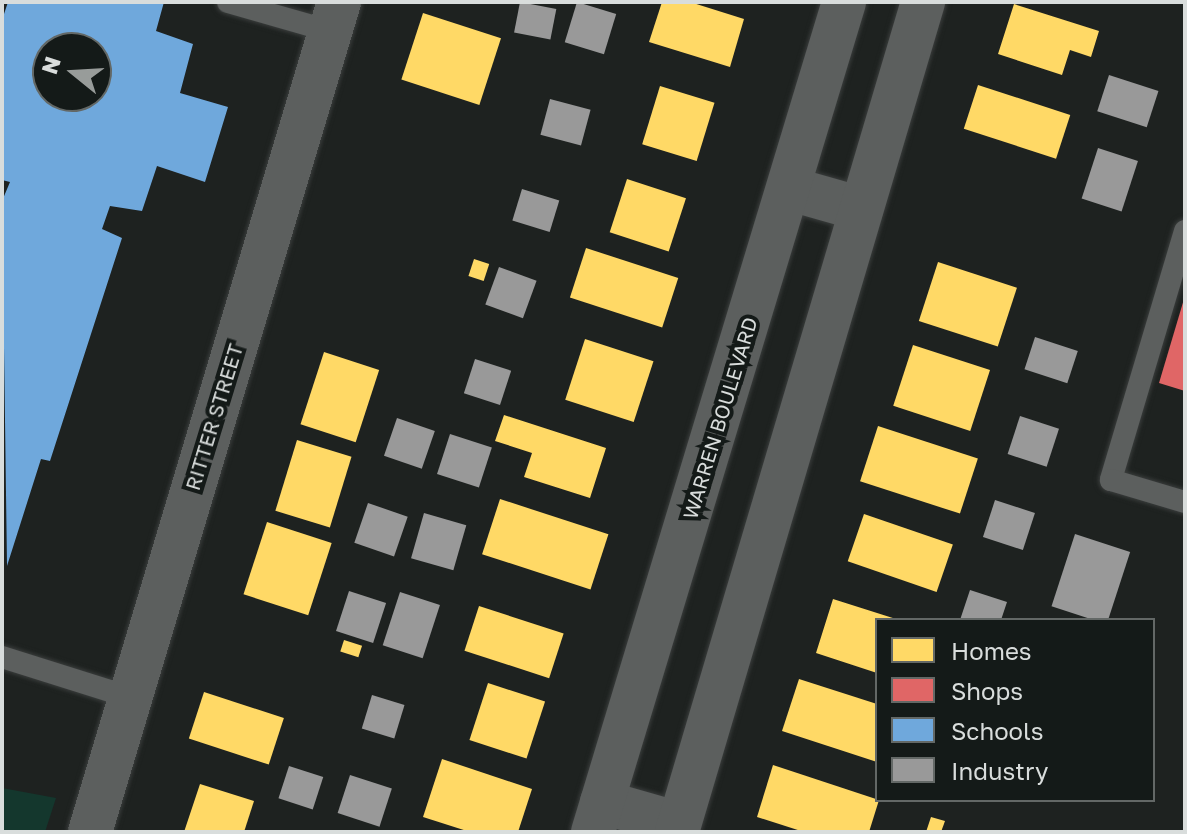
<!DOCTYPE html>
<style>
body{margin:0}
#map{position:relative;width:1187px;height:834px;overflow:hidden;background:#1e2220;font-family:"Golos Text",sans-serif}
div>[style]{position:absolute}
[style*='--x']{left:calc(var(--x)*1px);top:calc(var(--y)*1px);width:calc(var(--w)*1px);rotate:calc(var(--a)*1deg)}
.green>*{inset:0;background:#14372d}
.homes>*{inset:0;background:#ffd966;transform-origin:0 0}
.shops>*{inset:0;background:#e06666}
.schools>*{inset:0;background:#6fa8dc}
.industry>*{inset:0;background:#999;transform-origin:0 0}
.roads{filter:drop-shadow(0 0 2px #3a3d3c) drop-shadow(0 0 2px #3a3d3c)}
.lane>*{height:22px;margin:-11px;padding:0 11px;transform-origin:11px;border-radius:11px;background:#5c5f5e}
.street>*{height:44px;margin:-22px;padding:0 22px;transform-origin:22px;border-radius:22px;background:#5c5f5e}
span{translate:-50% -50%;white-space:nowrap;text-align:center;line-height:1.15;-webkit-text-stroke:8px #141a18;paint-order:stroke}
.street-label{font-size:20px;color:#d9dddc}
.frame{position:absolute;inset:0;border:4px solid #d9dddc;pointer-events:none}
.legend{position:absolute;left:875px;top:618px;width:280px;height:184px;box-sizing:border-box;background:#141a18;border:2px solid #636866;margin:0;padding:10px 14px;list-style:none;font-size:24px;color:#d9dddc}
.legend li{display:flex;align-items:center;gap:16px;height:40px}
.legend b{width:40px;border:2px solid #636866}
.north{position:absolute;left:32px;top:32px;width:80px;height:80px;box-sizing:border-box;background:#141a18;border:2px solid #636866;border-radius:50%;rotate:288deg;font-size:22px;font-weight:700;line-height:32px;text-align:center;color:#d9dddc}
.north::after{content:'';display:block;margin:auto;width:28px;height:36px;background:#989c9a;clip-path:polygon(50% 0,100% 100%,50% 72%,0 100%)}
</style>
<div id="map">
<div class="green">
<div style="clip-path:polygon(2px 788px,56px 798px,45px 832px,2px 832px)"></div>
</div>
<div class="homes">
<div style="clip-path:polygon(662px 2px,690px 2px,744px 19px,730px 67px,649px 42px)"></div>
<div style="clip-path:polygon(1014px 4px,1099px 31px,1091px 57px,1070px 50px,1062px 75px,998px 54px)"></div>
<div style="left:423px;top:13px;width:82px;height:70px;rotate:18deg"></div>
<div style="left:978px;top:85px;width:97px;height:46px;rotate:18deg"></div>
<div style="left:660px;top:86px;width:57px;height:61px;rotate:17deg"></div>
<div style="left:627px;top:179px;width:62px;height:56px;rotate:18deg"></div>
<div style="left:586px;top:248px;width:97px;height:52px;rotate:18deg"></div>
<div style="left:474px;top:259px;width:16px;height:18px;rotate:18deg"></div>
<div style="left:938px;top:262px;width:83px;height:62px;rotate:18deg"></div>
<div style="left:585px;top:339px;width:72px;height:64px;rotate:18deg"></div>
<div style="left:913px;top:345px;width:81px;height:64px;rotate:18deg"></div>
<div style="left:324px;top:352px;width:58px;height:76px;rotate:18deg"></div>
<div style="clip-path:polygon(504px 415px,606px 448px,590px 498px,524px 477px,532px 453px,495px 441px)"></div>
<div style="left:878px;top:426px;width:105px;height:58px;rotate:18deg"></div>
<div style="left:297px;top:440px;width:57px;height:74px;rotate:17deg"></div>
<div style="left:500px;top:499px;width:114px;height:58px;rotate:18deg"></div>
<div style="left:864px;top:514px;width:94px;height:50px;rotate:19deg"></div>
<div style="left:267px;top:522px;width:68px;height:76px;rotate:18deg"></div>
<div style="clip-path:polygon(833px 599px,896px 619px,877px 620px,877px 673px,816px 653px)"></div>
<div style="left:479px;top:606px;width:89px;height:47px;rotate:18deg"></div>
<div style="left:344px;top:640px;width:19px;height:12px;rotate:18deg"></div>
<div style="clip-path:polygon(799px 679px,877px 704px,877px 762px,782px 731px)"></div>
<div style="left:488px;top:683px;width:60px;height:60px;rotate:18deg"></div>
<div style="left:204px;top:692px;width:84px;height:49px;rotate:18deg"></div>
<div style="clip-path:polygon(442px 759px,532px 789px,518px 832px,470px 832px,423px 817px)"></div>
<div style="clip-path:polygon(773px 765px,879px 800px,869px 832px,804px 832px,757px 817px)"></div>
<div style="clip-path:polygon(200px 784px,254px 801px,244px 832px,184px 832px)"></div>
<div style="clip-path:polygon(931px 817px,945px 821px,941px 832px,926px 832px)"></div>
</div>
<div class="shops">
<div style="clip-path:polygon(1184px 299px,1185px 299px,1185px 391px,1159px 383px)"></div>
</div>
<div class="schools">
<div style="clip-path:polygon(evenodd,8px 2px,164px 2px,156px 31px,193px 44px,180px 93px,228px 107px,205px 182px,157px 166px,142px 211px,110px 206px,102px 229px,122px 238px,50px 461px,41px 459px,7px 566px,2px 201px,10px 182px,2px 180px,2px 20px,8px 2px,48px 48px,96px 48px,96px 96px,48px 96px,48px 48px)"></div>
</div>
<div class="industry">
<div style="left:520px;top:2px;width:37px;height:31px;rotate:11deg"></div>
<div style="left:577px;top:2px;width:41px;height:42px;rotate:17deg"></div>
<div style="left:1109px;top:75px;width:52px;height:38px;rotate:18deg"></div>
<div style="left:550px;top:99px;width:42px;height:37px;rotate:15deg"></div>
<div style="left:1098px;top:148px;width:42px;height:53px;rotate:18deg"></div>
<div style="left:522px;top:189px;width:39px;height:33px;rotate:17deg"></div>
<div style="left:499px;top:267px;width:40px;height:40px;rotate:20deg"></div>
<div style="left:1035px;top:337px;width:45px;height:34px;rotate:18deg"></div>
<div style="left:475px;top:359px;width:38px;height:36px;rotate:18deg"></div>
<div style="left:1020px;top:416px;width:41px;height:40px;rotate:18deg"></div>
<div style="left:397px;top:418px;width:40px;height:40px;rotate:19deg"></div>
<div style="left:450px;top:434px;width:44px;height:42px;rotate:18deg"></div>
<div style="left:995px;top:500px;width:42px;height:39px;rotate:18deg"></div>
<div style="left:368px;top:503px;width:42px;height:42px;rotate:19deg"></div>
<div style="left:424px;top:513px;width:44px;height:47px;rotate:16deg"></div>
<div style="left:1075px;top:534px;width:58px;height:76px;rotate:18deg"></div>
<div style="clip-path:polygon(970px 590px,1007px 602px,1001px 620px,960px 620px)"></div>
<div style="left:349px;top:591px;width:39px;height:42px;rotate:18deg"></div>
<div style="left:400px;top:592px;width:42px;height:56px;rotate:18deg"></div>
<div style="left:372px;top:695px;width:34px;height:35px;rotate:17deg"></div>
<div style="left:289px;top:766px;width:36px;height:34px;rotate:18deg"></div>
<div style="left:350px;top:775px;width:44px;height:40px;rotate:18deg"></div>
</div>
<div class="roads">
<div class="lane">
<div style="--x:228;--y:2;--w:106;--a:15.9"></div>
<div style="--x:1185;--y:231;--w:260;--a:106.6"></div>
<div style="--x:1111;--y:480;--w:77;--a:16.6"></div>
<div style="--x:2;--y:657;--w:133;--a:17.5"></div>
</div>
<div class="street">
<div style="--x:791;--y:189;--w:73;--a:15.9"></div>
<div style="--x:602;--y:802;--w:80;--a:15.9"></div>
<div style="--x:90;--y:832;--w:867;--a:-73.3"></div>
<div style="--x:593;--y:832;--w:867;--a:-73.17"></div>
<div style="--x:677;--y:832;--w:866;--a:-73.49"></div>
</div>
</div>
<div class="street-label">
<span style="left:214px;top:417px;rotate:-73deg">RITTER STREET</span>
<span style="left:720px;top:418px;rotate:-73deg">WARREN BOULEVARD</span>
</div>
<div class="frame"></div>
<ul class="legend">
<li><b style="height:22px;background:#ffd966"></b>Homes</li>
<li><b style="height:22px;background:#e06666"></b>Shops</li>
<li><b style="height:22px;background:#6fa8dc"></b>Schools</li>
<li><b style="height:22px;background:#999"></b>Industry</li>
</ul>
<div class="north">N</div>
</div>
